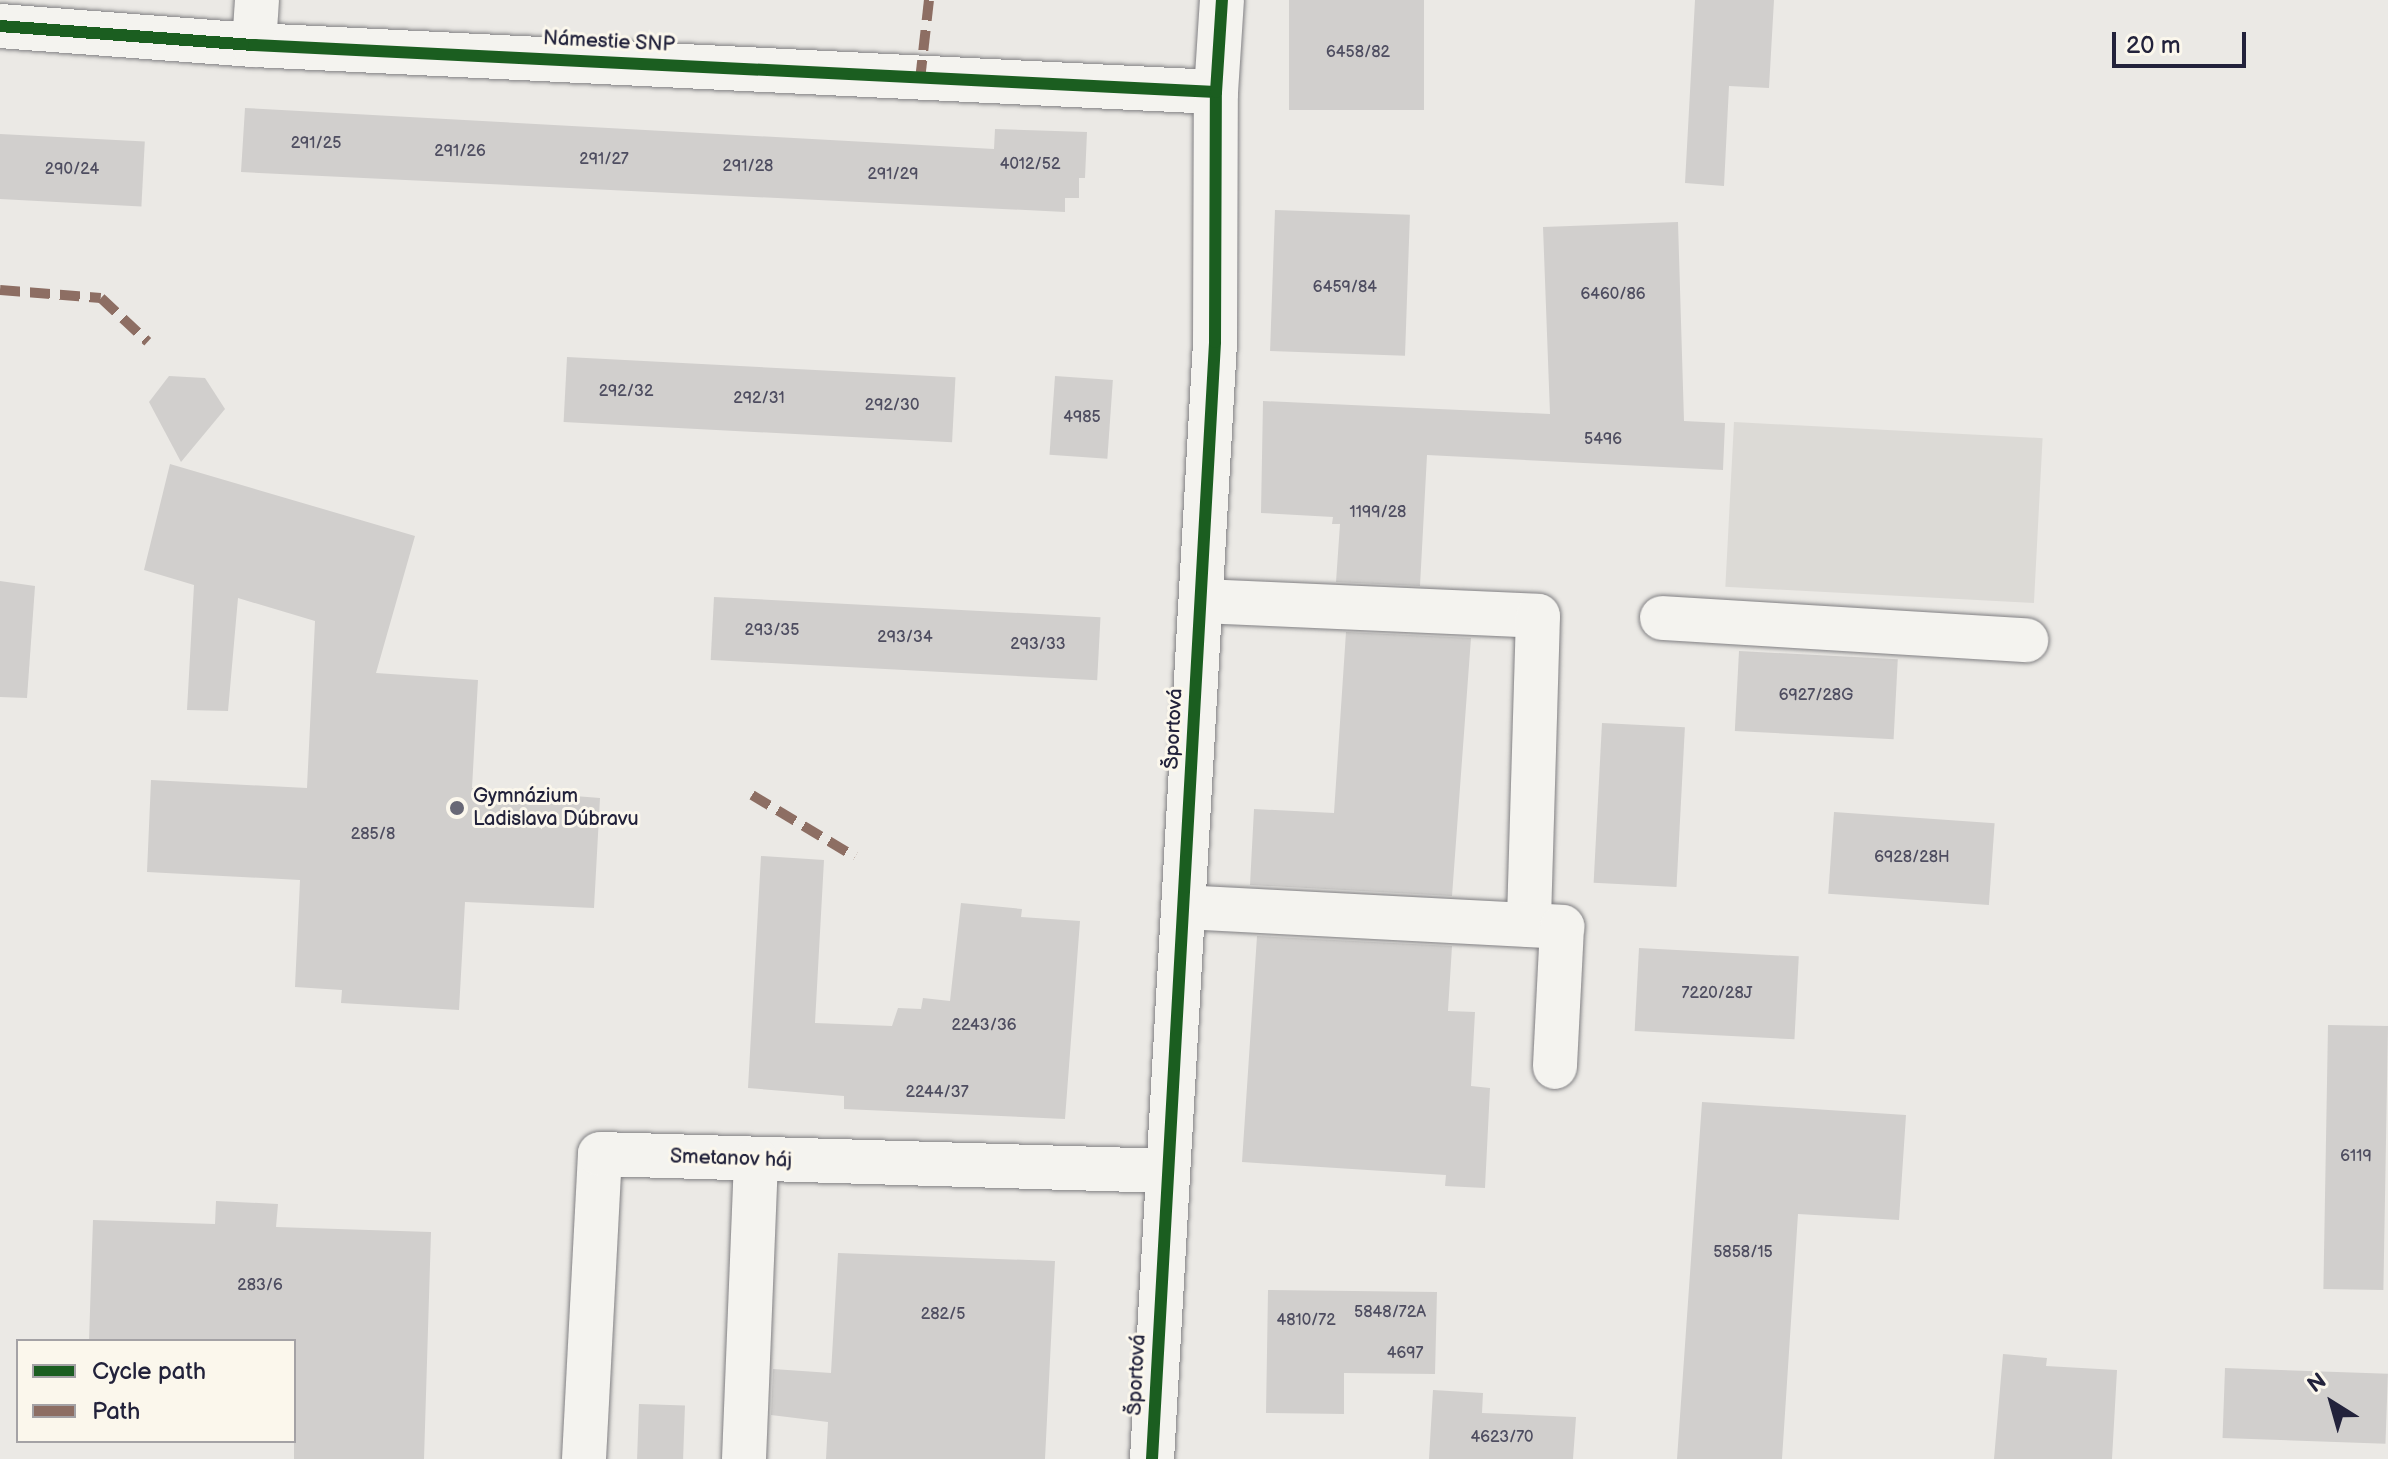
<!DOCTYPE html>
<meta charset="utf-8">
<style>
body{margin:0}
#map{position:relative;width:2388px;height:1459px;overflow:hidden;background:#ebe9e5;font-family:"Balsamiq Sans",sans-serif}
div>[style]{position:absolute}
[style*='--x']{left:calc(var(--x)*1px);top:calc(var(--y)*1px);width:calc(var(--w)*1px);rotate:calc(var(--a)*1deg)}
.green>*{inset:0;background:#dcdad6;transform-origin:0 0}
.building>*{inset:0;background:#d1cfcd;transform-origin:0 0}
.roads{filter:drop-shadow(0 0 2px #818083) drop-shadow(0 0 2px #818083)}
.minor>*{height:44px;margin:-22px;padding:0 22px;transform-origin:22px;border-radius:22px;background:#f4f3ef}
.quiet>*{height:10px;margin-top:-5px;transform-origin:0;background:repeating-linear-gradient(90deg,#8d6e63 0 20px,transparent 0 30px)}
.cycleway>*{height:12px;margin:-6px;padding:0 6px;transform-origin:6px;border-radius:6px;background:#1b5e20}
.dots>*{width:22px;height:22px;translate:-50% -50%;box-sizing:border-box;border:4px solid #fbf7ec;border-radius:50%}
span{translate:-50% -50%;white-space:nowrap;text-align:center;line-height:1.15;-webkit-text-stroke:6px #fbf7ec;paint-order:stroke}
.number-label{font-size:16px;color:#4e4d60}
.number-label span{-webkit-text-stroke-width:0}
.street-label{font-size:20px;color:#22223b}
.poi-label{font-size:20px;color:#22223b}
.left{translate:0 -50%;text-align:left}
.legend{position:absolute;left:16px;top:1339px;width:280px;height:104px;box-sizing:border-box;background:#fbf7ec;border:2px solid #a4a2a5;margin:0;padding:10px 14px;list-style:none;font-size:24px;color:#22223b}
.legend li{display:flex;align-items:center;gap:16px;height:40px}
.legend b{width:40px;border:2px solid #a4a2a5}
.north{position:absolute;left:2292px;top:1363px;width:80px;height:80px;-webkit-text-stroke:6px #fbf7ec;paint-order:stroke;rotate:323deg;font-size:22px;font-weight:700;line-height:32px;text-align:center;color:#22223b}
.north::after{content:'';display:block;margin:auto;width:28px;height:36px;background:#22223b;clip-path:polygon(50% 0,100% 100%,50% 72%,0 100%)}
.scale{position:absolute;left:2112px;top:32px;width:134px;height:36px;box-sizing:border-box;border:4px solid #22223b;border-top:0;padding-left:10px;font-size:24px;line-height:28px;white-space:nowrap;color:#22223b;-webkit-text-stroke:6px #fbf7ec;paint-order:stroke}
</style>
<div id="map">
<div class="green">
<div style="left:1734px;top:422px;width:309px;height:165px;rotate:3deg"></div>
</div>
<div class="building">
<div style="left:1289px;top:0;width:135px;height:110px"></div>
<div style="clip-path:polygon(1695px 0,1774px 0,1769px 88px,1729px 86px,1724px 186px,1685px 183px)"></div>
<div style="clip-path:polygon(245px 108px,994px 149px,995px 129px,1087px 132px,1085px 178px,1079px 178px,1079px 198px,1065px 198px,1065px 212px,241px 172px)"></div>
<div style="left:0;top:134px;width:145px;height:65px;rotate:3deg"></div>
<div style="left:1275px;top:210px;width:135px;height:141px;rotate:2deg"></div>
<div style="clip-path:polygon(1678px 222px,1684px 421px,1725px 423px,1723px 470px,1427px 455px,1420px 586px,1336px 582px,1340px 524px,1332px 524px,1333px 517px,1261px 513px,1263px 401px,1550px 414px,1543px 227px)"></div>
<div style="left:567px;top:357px;width:389px;height:65px;rotate:3deg"></div>
<div style="clip-path:polygon(169px 376px,205px 378px,225px 409px,181px 462px,149px 402px)"></div>
<div style="left:1055px;top:376px;width:58px;height:79px;rotate:4deg"></div>
<div style="clip-path:polygon(170px 464px,415px 536px,376px 673px,478px 680px,472px 788px,600px 798px,594px 908px,465px 902px,459px 1010px,341px 1003px,342px 990px,295px 987px,300px 880px,147px 872px,151px 780px,307px 788px,315px 621px,238px 598px,228px 711px,187px 710px,194px 585px,144px 570px)"></div>
<div style="clip-path:polygon(0 581px,35px 586px,27px 698px,0 697px)"></div>
<div style="left:714px;top:597px;width:387px;height:63px;rotate:3deg"></div>
<div style="clip-path:polygon(1346px 632px,1471px 638px,1452px 896px,1250px 885px,1254px 809px,1334px 813px)"></div>
<div style="left:1739px;top:651px;width:159px;height:80px;rotate:3deg"></div>
<div style="left:1602px;top:723px;width:83px;height:160px;rotate:3deg"></div>
<div style="left:1834px;top:812px;width:161px;height:82px;rotate:4deg"></div>
<div style="clip-path:polygon(761px 856px,824px 860px,815px 1023px,892px 1026px,898px 1008px,921px 1009px,923px 998px,950px 1001px,961px 903px,1022px 909px,1021px 917px,1080px 921px,1065px 1119px,844px 1109px,844px 1096px,748px 1088px)"></div>
<div style="clip-path:polygon(1257px 936px,1452px 946px,1448px 1011px,1475px 1012px,1471px 1086px,1490px 1088px,1485px 1188px,1445px 1186px,1446px 1175px,1242px 1162px)"></div>
<div style="left:1639px;top:948px;width:160px;height:83px;rotate:3deg"></div>
<div style="left:2328px;top:1025px;width:60px;height:264px;rotate:1deg"></div>
<div style="clip-path:polygon(1702px 1102px,1906px 1115px,1899px 1220px,1798px 1214px,1782px 1459px,1677px 1459px)"></div>
<div style="clip-path:polygon(216px 1201px,278px 1204px,276px 1227px,431px 1232px,424px 1459px,294px 1459px,294px 1341px,89px 1341px,93px 1220px,215px 1224px)"></div>
<div style="clip-path:polygon(838px 1253px,1055px 1261px,1045px 1459px,826px 1459px,828px 1422px,771px 1415px,773px 1369px,831px 1373px)"></div>
<div style="clip-path:polygon(1268px 1290px,1437px 1292px,1435px 1374px,1344px 1373px,1344px 1414px,1266px 1413px)"></div>
<div style="clip-path:polygon(2003px 1354px,2047px 1358px,2046px 1366px,2117px 1370px,2112px 1459px,1994px 1459px)"></div>
<div style="left:2225px;top:1368px;width:163px;height:70px;rotate:2deg"></div>
<div style="clip-path:polygon(1433px 1390px,1483px 1393px,1482px 1413px,1576px 1417px,1573px 1459px,1429px 1459px)"></div>
<div style="left:639px;top:1404px;width:46px;height:55px;rotate:2deg"></div>
</div>
<div class="roads">
<div class="minor">
<div style="--x:0;--y:26;--w:255;--a:4.3"></div>
<div style="--x:254;--y:45;--w:963;--a:2.8"></div>
<div style="--x:254;--y:45;--w:45;--a:-86.2"></div>
<div style="--x:1201;--y:601;--w:337;--a:2.5"></div>
<div style="--x:1538;--y:616;--w:309;--a:91.7"></div>
<div style="--x:1662;--y:618;--w:365;--a:3.5"></div>
<div style="--x:1183;--y:907;--w:380;--a:3"></div>
<div style="--x:1562;--y:927;--w:140;--a:92.9"></div>
<div style="--x:584;--y:1459;--w:305;--a:-87"></div>
<div style="--x:600;--y:1154;--w:568;--a:1.71"></div>
<div style="--x:744;--y:1459;--w:299;--a:-87.7"></div>
<div style="--x:1152;--y:1459;--w:1119;--a:-86.77"></div>
<div style="--x:1215;--y:342;--w:250;--a:-89.8"></div>
<div style="--x:1216;--y:92;--w:92;--a:-86.3"></div>
</div>
</div>
<div class="quiet">
<div style="--x:920;--y:80;--w:81;--a:-83.6"></div>
<div style="--x:0;--y:290;--w:101;--a:4.5"></div>
<div style="--x:101;--y:298;--w:64;--a:43.1"></div>
<div style="--x:752;--y:795;--w:120;--a:31"></div>
</div>
<div class="cycleway">
<div style="--x:0;--y:26;--w:255;--a:4.3"></div>
<div style="--x:254;--y:45;--w:963;--a:2.8"></div>
<div style="--x:1152;--y:1459;--w:1119;--a:-86.77"></div>
<div style="--x:1215;--y:342;--w:250;--a:-89.8"></div>
<div style="--x:1216;--y:92;--w:92;--a:-86.3"></div>
</div>
<div class="dots">
<div style="left:457px;top:808px;background:#686876"></div>
</div>
<div class="number-label">
<span style="left:1358px;top:53px">6458/82</span>
<span style="left:316px;top:144px">291/25</span>
<span style="left:460px;top:152px">291/26</span>
<span style="left:604px;top:160px">291/27</span>
<span style="left:1030px;top:165px">4012/52</span>
<span style="left:748px;top:167px">291/28</span>
<span style="left:72px;top:170px">290/24</span>
<span style="left:893px;top:175px">291/29</span>
<span style="left:1345px;top:288px">6459/84</span>
<span style="left:1613px;top:295px">6460/86</span>
<span style="left:626px;top:392px">292/32</span>
<span style="left:759px;top:399px">292/31</span>
<span style="left:892px;top:406px">292/30</span>
<span style="left:1082px;top:418px">4985</span>
<span style="left:1603px;top:440px">5496</span>
<span style="left:1378px;top:513px">1199/28</span>
<span style="left:772px;top:631px">293/35</span>
<span style="left:905px;top:638px">293/34</span>
<span style="left:1038px;top:645px">293/33</span>
<span style="left:1816px;top:696px">6927/28G</span>
<span style="left:373px;top:835px">285/8</span>
<span style="left:1912px;top:858px">6928/28H</span>
<span style="left:1717px;top:994px">7220/28J</span>
<span style="left:984px;top:1026px">2243/36</span>
<span style="left:937px;top:1093px">2244/37</span>
<span style="left:2356px;top:1157px">6119</span>
<span style="left:1743px;top:1253px">5858/15</span>
<span style="left:260px;top:1286px">283/6</span>
<span style="left:1390px;top:1313px">5848/72A</span>
<span style="left:943px;top:1315px">282/5</span>
<span style="left:1306px;top:1321px">4810/72</span>
<span style="left:1405px;top:1354px">4697</span>
<span style="left:1502px;top:1438px">4623/70</span>
</div>
<div class="street-label">
<span style="left:609px;top:42px;rotate:3deg">Námestie SNP</span>
<span style="left:1174px;top:729px;rotate:-87deg">Športová</span>
<span style="left:731px;top:1159px;rotate:2deg">Smetanov háj</span>
<span style="left:1137px;top:1375px;rotate:-87deg">Športová</span>
</div>
<div class="poi-label">
<span class="left" style="left:473px;top:808px">Gymnázium<br>Ladislava Dúbravu</span>
</div>
<ul class="legend">
<li><b style="height:10px;background:#1b5e20"></b>Cycle path</li>
<li><b style="height:10px;background:#8d6e63"></b>Path</li>
</ul>
<div class="north">N</div>
<div class="scale">20 m</div>
</div>
